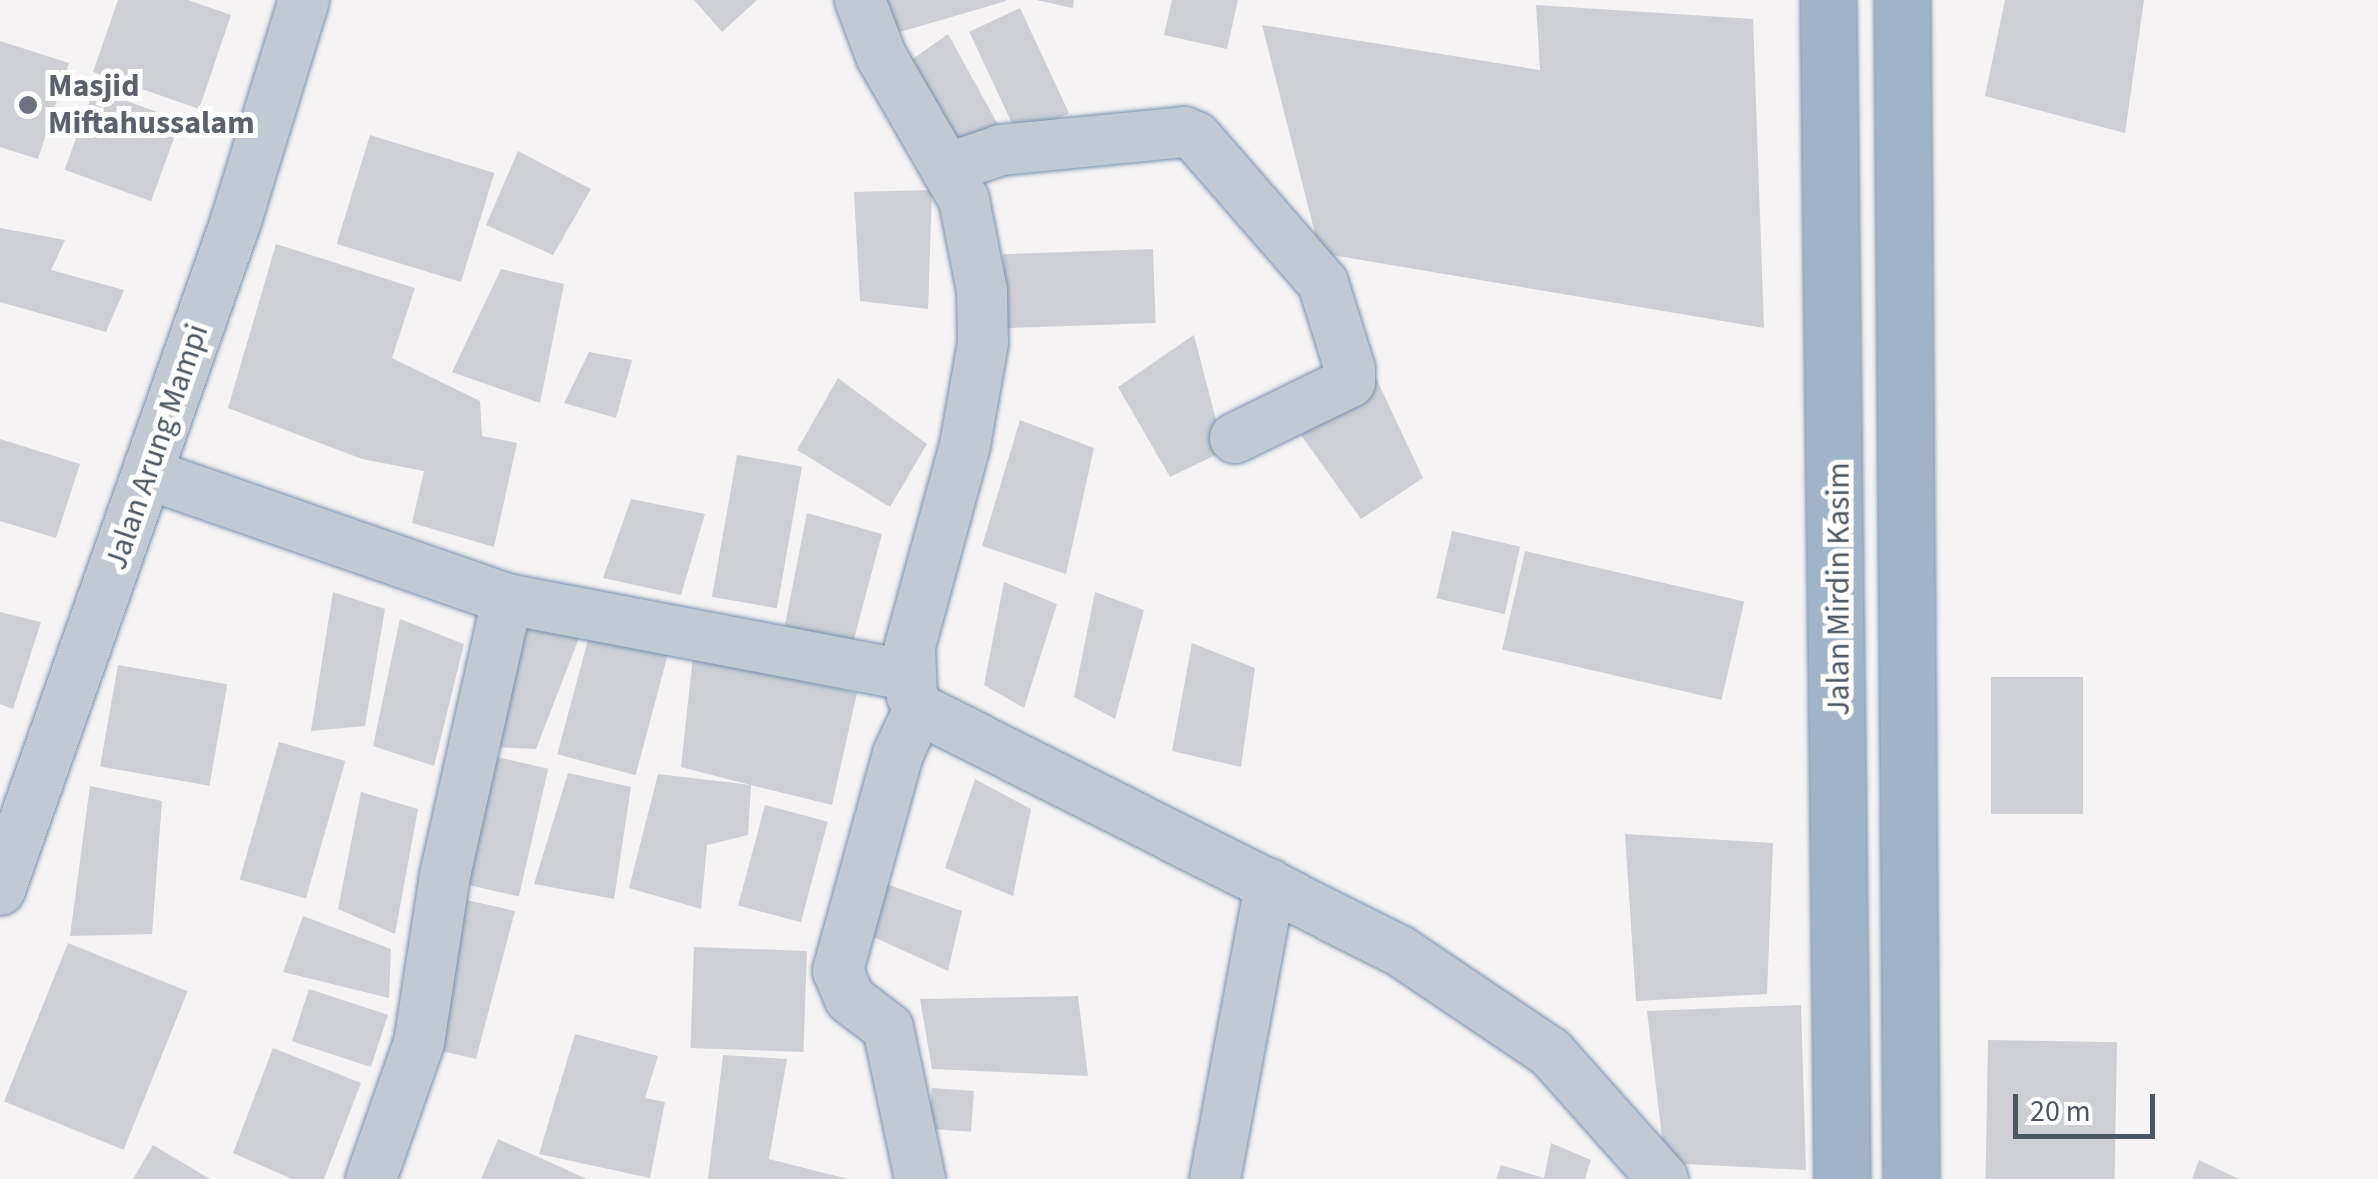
<!DOCTYPE html>
<style>
body{margin:0}
#map{position:relative;width:2378px;height:1179px;overflow:hidden;background:#f5f3f3;font-family:"Source Sans 3",sans-serif}
div>[style]{position:absolute}
[style*='--x']{left:calc(var(--x)*1px);top:calc(var(--y)*1px);width:calc(var(--w)*1px);rotate:calc(var(--a)*1deg)}
.building>*{inset:0;background:#cdcfd5;transform-origin:0 0}
.roads{filter:drop-shadow(0 0 2px #7690ad) drop-shadow(0 0 2px #7690ad)}
.minor>*{height:50px;margin:-25px;padding:0 25px;transform-origin:25px;border-radius:25px;background:#c1cad2}
.trunk>*{height:55px;margin:-27.5px;padding:0 27.5px;transform-origin:27.5px;border-radius:27.5px;background:#9fb4c9}
.dots>*{width:28px;height:28px;translate:-50% -50%;box-sizing:border-box;border:5px solid #fff;border-radius:50%}
span{translate:-50% -50%;white-space:nowrap;text-align:center;line-height:1.15;-webkit-text-stroke:10px #fff;paint-order:stroke}
.worship-label{font-size:32px;color:#5b616d;font-weight:700}
.left{translate:0 -50%;text-align:left}
.street-label{font-size:32px;color:#4a5661}
.scale{position:absolute;left:2013px;top:1094px;width:142px;height:45px;box-sizing:border-box;border:5px solid #4a5661;border-top:0;padding-left:12px;font-size:30px;line-height:35px;white-space:nowrap;color:#4a5661;-webkit-text-stroke:8px #fff;paint-order:stroke}
</style>
<div id="map">
<div class="building">
<div style="clip-path:polygon(118px 0,188px 0,231px 15px,199px 109px,93px 72px)"></div>
<div style="clip-path:polygon(694px 0,757px 0,722px 32px)"></div>
<div style="clip-path:polygon(880px 0,1006px 0,1006px 1px,890px 35px)"></div>
<div style="clip-path:polygon(1036px 0,1074px 0,1073px 8px)"></div>
<div style="clip-path:polygon(1172px 0,1238px 0,1227px 49px,1164px 35px)"></div>
<div style="clip-path:polygon(2005px 0,2144px 0,2125px 133px,1985px 96px)"></div>
<div style="clip-path:polygon(1536px 5px,1753px 19px,1764px 328px,1320px 253px,1262px 25px,1540px 70px)"></div>
<div style="left:1020px;top:8px;width:116px;height:56px;rotate:65deg"></div>
<div style="clip-path:polygon(948px 34px,1001px 130px,950px 152px,900px 68px)"></div>
<div style="clip-path:polygon(0 41px,69px 63px,38px 159px,0 147px)"></div>
<div style="left:94px;top:89px;width:92px;height:86px;rotate:20deg"></div>
<div style="left:370px;top:135px;width:130px;height:114px;rotate:17deg"></div>
<div style="clip-path:polygon(518px 151px,591px 189px,553px 255px,486px 225px)"></div>
<div style="clip-path:polygon(932px 190px,928px 309px,860px 301px,854px 192px)"></div>
<div style="clip-path:polygon(0 228px,65px 240px,51px 270px,124px 290px,106px 332px,0 302px)"></div>
<div style="clip-path:polygon(276px 244px,415px 288px,392px 358px,480px 401px,482px 436px,517px 443px,494px 547px,412px 523px,424px 471px,362px 459px,228px 408px)"></div>
<div style="left:1153px;top:249px;width:74px;height:150px;rotate:88deg"></div>
<div style="clip-path:polygon(501px 269px,564px 284px,540px 403px,452px 372px)"></div>
<div style="clip-path:polygon(1194px 335px,1224px 451px,1170px 477px,1118px 387px)"></div>
<div style="clip-path:polygon(589px 352px,632px 360px,616px 418px,564px 403px)"></div>
<div style="clip-path:polygon(838px 378px,927px 444px,890px 507px,797px 450px)"></div>
<div style="clip-path:polygon(1376px 378px,1423px 478px,1361px 519px,1301px 435px)"></div>
<div style="clip-path:polygon(1020px 420px,1094px 448px,1066px 574px,982px 546px)"></div>
<div style="clip-path:polygon(0 439px,80px 464px,56px 538px,0 521px)"></div>
<div style="left:737px;top:455px;width:66px;height:144px;rotate:10deg"></div>
<div style="clip-path:polygon(631px 499px,705px 514px,681px 595px,603px 578px)"></div>
<div style="clip-path:polygon(807px 513px,882px 534px,853px 643px,783px 635px)"></div>
<div style="left:1452px;top:531px;width:70px;height:69px;rotate:13deg"></div>
<div style="left:1525px;top:551px;width:225px;height:101px;rotate:13deg"></div>
<div style="clip-path:polygon(1004px 582px,1057px 604px,1024px 708px,984px 685px)"></div>
<div style="clip-path:polygon(333px 592px,385px 609px,365px 726px,311px 731px)"></div>
<div style="clip-path:polygon(1095px 592px,1144px 610px,1115px 719px,1074px 697px)"></div>
<div style="clip-path:polygon(0 612px,41px 622px,13px 709px,0 704px)"></div>
<div style="clip-path:polygon(400px 619px,464px 644px,434px 766px,373px 746px)"></div>
<div style="left:593px;top:621px;width:81px;height:138px;rotate:15deg"></div>
<div style="clip-path:polygon(519px 627px,579px 638px,536px 749px,492px 747px)"></div>
<div style="clip-path:polygon(1192px 643px,1255px 668px,1241px 767px,1172px 751px)"></div>
<div style="clip-path:polygon(693px 656px,857px 693px,832px 805px,751px 785px,748px 835px,707px 845px,701px 909px,629px 888px,658px 774px,751px 785px,681px 767px)"></div>
<div style="left:118px;top:665px;width:111px;height:103px;rotate:10deg"></div>
<div style="left:2083px;top:677px;width:137px;height:92px;rotate:90deg"></div>
<div style="left:279px;top:742px;width:69px;height:143px;rotate:16deg"></div>
<div style="left:484px;top:754px;width:66px;height:131px;rotate:13deg"></div>
<div style="clip-path:polygon(568px 773px,631px 787px,614px 899px,534px 884px)"></div>
<div style="clip-path:polygon(975px 779px,1031px 809px,1013px 896px,945px 868px)"></div>
<div style="clip-path:polygon(90px 786px,162px 801px,152px 934px,70px 936px)"></div>
<div style="clip-path:polygon(361px 792px,418px 809px,395px 934px,338px 909px)"></div>
<div style="left:765px;top:805px;width:65px;height:104px;rotate:15deg"></div>
<div style="clip-path:polygon(1625px 834px,1773px 843px,1767px 994px,1636px 1001px)"></div>
<div style="clip-path:polygon(875px 880px,962px 911px,948px 971px,858px 930px)"></div>
<div style="clip-path:polygon(453px 897px,515px 911px,476px 1059px,433px 1049px)"></div>
<div style="clip-path:polygon(303px 916px,391px 949px,389px 998px,283px 972px)"></div>
<div style="left:68px;top:943px;width:129px;height:171px;rotate:22deg"></div>
<div style="left:694px;top:947px;width:113px;height:101px;rotate:2deg"></div>
<div style="left:309px;top:989px;width:83px;height:55px;rotate:18deg"></div>
<div style="clip-path:polygon(1078px 996px,1088px 1076px,932px 1069px,920px 999px)"></div>
<div style="clip-path:polygon(1801px 1005px,1806px 1170px,1665px 1163px,1647px 1011px)"></div>
<div style="clip-path:polygon(575px 1034px,658px 1056px,645px 1098px,665px 1102px,650px 1178px,539px 1154px)"></div>
<div style="left:1988px;top:1040px;width:129px;height:139px;rotate:1deg"></div>
<div style="clip-path:polygon(273px 1048px,361px 1083px,324px 1179px,292px 1179px,233px 1153px)"></div>
<div style="clip-path:polygon(723px 1055px,787px 1059px,769px 1159px,848px 1179px,708px 1179px)"></div>
<div style="left:932px;top:1088px;width:42px;height:41px;rotate:4deg"></div>
<div style="clip-path:polygon(498px 1139px,587px 1179px,481px 1179px)"></div>
<div style="clip-path:polygon(1551px 1143px,1591px 1160px,1585px 1179px,1496px 1179px,1501px 1165px,1544px 1178px)"></div>
<div style="clip-path:polygon(153px 1145px,210px 1179px,133px 1179px)"></div>
<div style="clip-path:polygon(2199px 1160px,2239px 1179px,2192px 1179px)"></div>
</div>
<div class="roads">
<div class="minor">
<div style="--x:860;--y:0;--w:60;--a:69.4"></div>
<div style="--x:881;--y:56;--w:166;--a:60"></div>
<div style="--x:964;--y:200;--w:93;--a:78.8"></div>
<div style="--x:982;--y:291;--w:52;--a:88.9"></div>
<div style="--x:983;--y:343;--w:104;--a:100"></div>
<div style="--x:965;--y:445;--w:208;--a:105.3"></div>
<div style="--x:910;--y:646;--w:50;--a:87.7"></div>
<div style="--x:912;--y:696;--w:15;--a:62"></div>
<div style="--x:919;--y:709;--w:538;--a:26.71"></div>
<div style="--x:1400;--y:951;--w:181;--a:34"></div>
<div style="--x:1550;--y:1052;--w:170;--a:48.3"></div>
<div style="--x:946;--y:169;--w:58;--a:-19.1"></div>
<div style="--x:1001;--y:150;--w:184;--a:-5.6"></div>
<div style="--x:1184;--y:132;--w:13;--a:23"></div>
<div style="--x:1196;--y:137;--w:194;--a:49"></div>
<div style="--x:1323;--y:283;--w:90;--a:72.6"></div>
<div style="--x:1350;--y:369;--w:13;--a:90"></div>
<div style="--x:1350;--y:382;--w:128;--a:154"></div>
<div style="--x:148;--y:474;--w:380;--a:19.2"></div>
<div style="--x:507;--y:599;--w:410;--a:10.8"></div>
<div style="--x:919;--y:709;--w:50;--a:115"></div>
<div style="--x:898;--y:754;--w:225;--a:105.5"></div>
<div style="--x:838;--y:971;--w:30;--a:67"></div>
<div style="--x:850;--y:999;--w:48;--a:37.3"></div>
<div style="--x:888;--y:1028;--w:154;--a:78"></div>
<div style="--x:0;--y:890;--w:709;--a:-70.57"></div>
<div style="--x:236;--y:221;--w:231;--a:-72.9"></div>
<div style="--x:371;--y:1179;--w:144;--a:-70.6"></div>
<div style="--x:419;--y:1043;--w:170;--a:-81.2"></div>
<div style="--x:445;--y:875;--w:283;--a:-77.3"></div>
<div style="--x:1215;--y:1179;--w:300;--a:-79.4"></div>
</div>
<div class="trunk">
<div style="--x:1828;--y:0;--w:1179;--a:89.32"></div>
<div style="--x:1902;--y:0;--w:1179;--a:89.56"></div>
</div>
</div>
<div class="dots">
<div style="left:28px;top:105px;background:#6b7280"></div>
</div>
<div class="worship-label">
<span class="left" style="left:48px;top:105px">Masjid<br>Miftahussalam</span>
</div>
<div class="street-label">
<span style="left:157px;top:447px;rotate:-71deg">Jalan Arung Mampi</span>
<span style="left:1839px;top:589px;rotate:-90deg">Jalan Mirdin Kasim</span>
</div>
<div class="scale">20 m</div>
</div>
